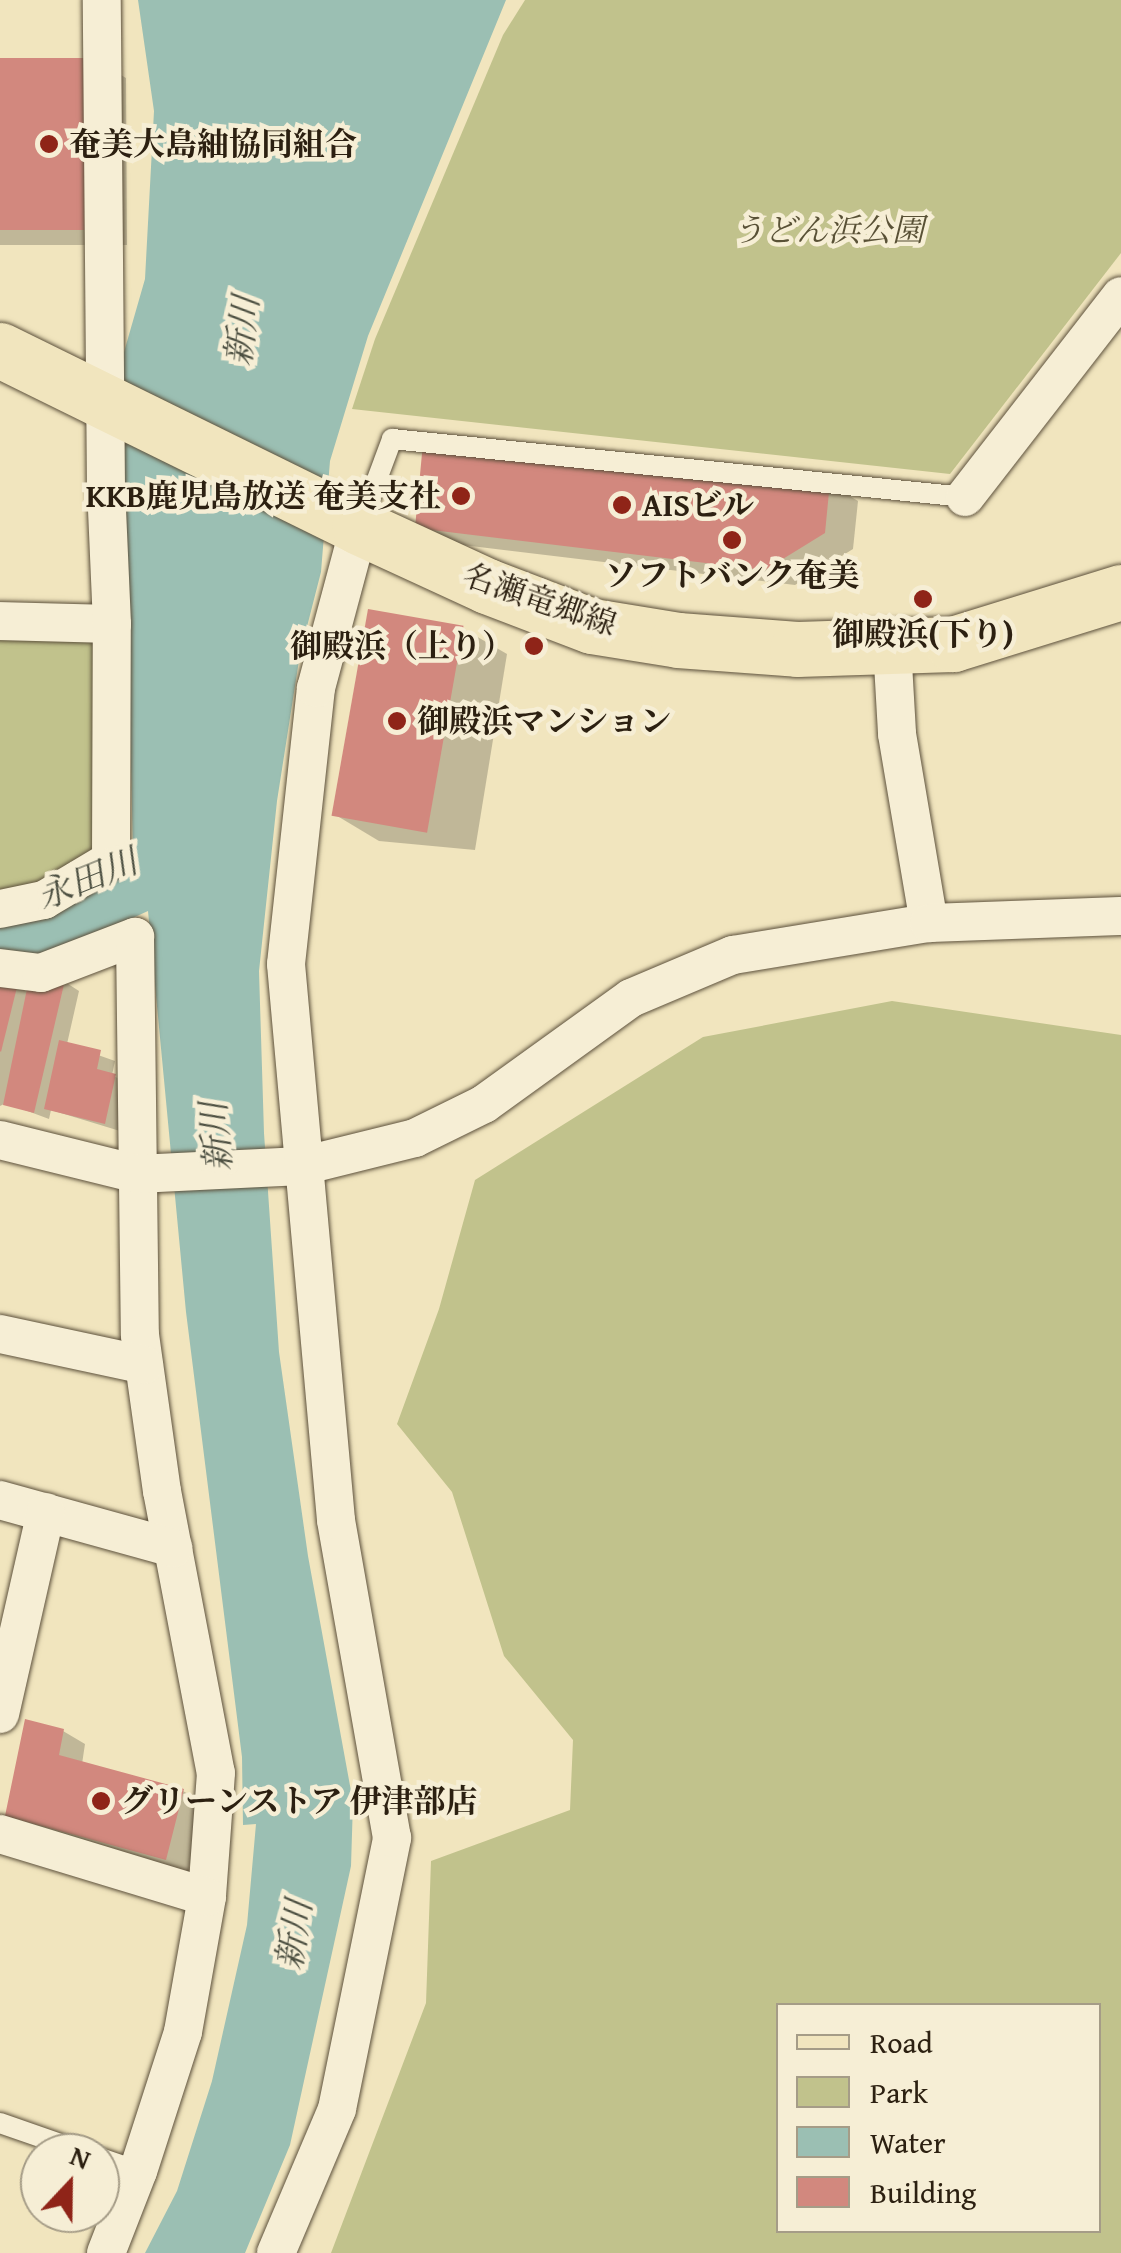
<!DOCTYPE html>
<meta charset="utf-8">
<style>
body{margin:0}
#map{position:relative;width:1121px;height:2253px;overflow:hidden;background:#f1e5be;font-family:"Gentium Book Plus","Noto Serif JP",serif}
div>[style]{position:absolute}
[style*='--x']{left:calc(var(--x)*1px);top:calc(var(--y)*1px);width:calc(var(--w)*1px);rotate:calc(var(--a)*1deg)}
.green>*{inset:0;background:#c1c28c}
.water>*{inset:0;background:#9bbfb3}
.shadow>*{inset:0;background:#0003}
.building>*{inset:0;background:#d2887e;transform-origin:0 0}
.roads{filter:drop-shadow(0 0 2px #5d513c) drop-shadow(0 0 2px #5d513c)}
.service>*{height:20px;margin:-10px;padding:0 10px;transform-origin:10px;border-radius:10px;background:#f6eed5}
.minor>*{height:38px;margin:-19px;padding:0 19px;transform-origin:19px;border-radius:19px;background:#f6eed5}
.primary>*{height:55px;margin:-27.5px;padding:0 27.5px;transform-origin:27.5px;border-radius:27.5px;background:#f1e5be}
.dots>*{width:28px;height:28px;translate:-50% -50%;box-sizing:border-box;border:5px solid #f6eed5;border-radius:50%}
span{translate:-50% -50%;white-space:nowrap;text-align:center;line-height:1.15;-webkit-text-stroke:9px #f6eed5;paint-order:stroke}
.poi-label{font-size:32px;color:#2c2011;font-weight:700}
.left{translate:0 -50%;text-align:left}
.right{translate:-100% -50%;text-align:right}
.park-label{font-size:32px;color:#595136;font-style:italic}
.street-label{font-size:32px;color:#2c2011}
.water-label{font-size:35px;color:#4d5042;font-style:italic}
.legend{position:absolute;left:776px;top:2003px;width:325px;height:230px;box-sizing:border-box;background:#f6eed5;border:2px solid #a59c87;margin:0;padding:12px 18px;list-style:none;font-size:30px;color:#2c2011}
.legend li{display:flex;align-items:center;gap:20px;height:50px}
.legend b{width:50px;border:2px solid #a59c87}
.north{position:absolute;left:20px;top:2133px;width:100px;height:100px;box-sizing:border-box;background:#f6eed5;border:2px solid #a59c87;border-radius:50%;rotate:22deg;font-size:28px;font-weight:700;line-height:40px;text-align:center;color:#2c2011}
.north::after{content:'';display:block;margin:auto;width:35px;height:45px;background:#8f2418;clip-path:polygon(50% 0,100% 100%,50% 72%,0 100%)}
</style>
<div id="map">
<div class="green">
<div style="clip-path:polygon(525px 0,1121px 0,1121px 253px,950px 474px,352px 409px,375px 339px,503px 35px)"></div>
<div style="clip-path:polygon(0 638px,94px 639px,99px 849px,46px 887px,0 895px)"></div>
<div style="clip-path:polygon(evenodd,892px 1001px,1121px 1035px,1121px 2253px,331px 2253px,426px 2003px,431px 1861px,570px 1810px,573px 1740px,504px 1656px,452px 1492px,397px 1424px,439px 1309px,475px 1180px,703px 1037px,892px 1001px,778px 2006px,1098px 2006px,1098px 2230px,778px 2230px,778px 2006px)"></div>
</div>
<div class="water">
<div style="clip-path:polygon(138px 0,506px 0,368px 336px,330px 461px,321px 572px,300px 654px,277px 801px,259px 971px,264px 1133px,279px 1352px,308px 1556px,353px 1802px,351px 1866px,290px 2145px,245px 2253px,145px 2253px,177px 2191px,212px 2081px,247px 1925px,256px 1824px,243px 1825px,242px 1757px,186px 1312px,148px 911px,55px 953px,0 958px,0 915px,49px 901px,133px 854px,122px 359px,145px 279px,154px 111px)"></div>
</div>
<div class="shadow">
<div style="clip-path:polygon(97px 61px,126px 78px,127px 245px,0 245px,0 62px)"></div>
<div style="clip-path:polygon(829px 484px,858px 501px,853px 549px,795px 585px,446px 543px,418px 526px)"></div>
<div style="clip-path:polygon(462px 628px,507px 654px,475px 850px,379px 841px,334px 814px)"></div>
<div style="clip-path:polygon(0 982px,29px 992px,65px 982px,79px 991px,67px 1044px,115px 1061px,112px 1075px,130px 1085px,120px 1131px,51px 1110px,49px 1119px,6px 1103px,0 1106px)"></div>
<div style="clip-path:polygon(63px 1731px,85px 1744px,82px 1764px,183px 1791px,205px 1804px,188px 1871px,31px 1827px,8px 1814px)"></div>
</div>
<div class="building">
<div style="left:98px;top:58px;width:172px;height:98px;rotate:90deg"></div>
<div style="clip-path:polygon(423px 443px,830px 482px,825px 533px,765px 570px,415px 528px)"></div>
<div style="left:368px;top:609px;width:97px;height:210px;rotate:10deg"></div>
<div style="clip-path:polygon(0 980px,18px 983px,1px 1052px,0 1051px)"></div>
<div style="clip-path:polygon(65px 980px,34px 1113px,3px 1105px,28px 984px)"></div>
<div style="clip-path:polygon(59px 1040px,101px 1050px,97px 1069px,116px 1074px,105px 1124px,44px 1109px)"></div>
<div style="clip-path:polygon(25px 1719px,64px 1729px,59px 1755px,184px 1789px,166px 1860px,5px 1816px)"></div>
</div>
<div class="roads">
<div class="service">
<div style="--x:360;--y:525;--w:92;--a:-69.6"></div>
<div style="--x:392;--y:439;--w:576;--a:5.78"></div>
<div style="--x:0;--y:2123;--w:91;--a:19.2"></div>
<div style="--x:100;--y:2158;--w:40;--a:18.9"></div>
</div>
<div class="minor">
<div style="--x:965;--y:497;--w:254;--a:-52.2"></div>
<div style="--x:0;--y:621;--w:112;--a:1.5"></div>
<div style="--x:892;--y:646;--w:88;--a:86.7"></div>
<div style="--x:897;--y:734;--w:192;--a:80.4"></div>
<div style="--x:0;--y:909;--w:45;--a:-11.6"></div>
<div style="--x:44;--y:900;--w:78;--a:-30.8"></div>
<div style="--x:111;--y:860;--w:236;--a:-89.8"></div>
<div style="--x:112;--y:624;--w:135;--a:-92.5"></div>
<div style="--x:106;--y:489;--w:489;--a:-90.5"></div>
<div style="--x:0;--y:968;--w:41;--a:7"></div>
<div style="--x:41;--y:973;--w:101;--a:-21"></div>
<div style="--x:135;--y:937;--w:398;--a:89.3"></div>
<div style="--x:140;--y:1335;--w:158;--a:82"></div>
<div style="--x:162;--y:1491;--w:287;--a:79.2"></div>
<div style="--x:216;--y:1773;--w:124;--a:94.2"></div>
<div style="--x:207;--y:1897;--w:137;--a:100.1"></div>
<div style="--x:183;--y:2032;--w:146;--a:107.9"></div>
<div style="--x:138;--y:2171;--w:88;--a:111.3"></div>
<div style="--x:0;--y:1140;--w:141;--a:13.9"></div>
<div style="--x:137;--y:1174;--w:165;--a:-2.8"></div>
<div style="--x:302;--y:1166;--w:116;--a:-13.9"></div>
<div style="--x:415;--y:1138;--w:77;--a:-26.2"></div>
<div style="--x:484;--y:1104;--w:181;--a:-35.8"></div>
<div style="--x:631;--y:998;--w:111;--a:-22.9"></div>
<div style="--x:733;--y:955;--w:199;--a:-9.3"></div>
<div style="--x:929;--y:923;--w:192;--a:-2.1"></div>
<div style="--x:0;--y:1334;--w:147;--a:12.1"></div>
<div style="--x:0;--y:1500;--w:180;--a:15.5"></div>
<div style="--x:0;--y:1714;--w:207;--a:-77.2"></div>
<div style="--x:0;--y:1834;--w:216;--a:16.9"></div>
<div style="--x:276;--y:2253;--w:156;--a:-67"></div>
<div style="--x:337;--y:2109;--w:277;--a:-78.5"></div>
<div style="--x:392;--y:1838;--w:323;--a:-100"></div>
<div style="--x:336;--y:1520;--w:558;--a:-95.14"></div>
<div style="--x:286;--y:964;--w:278;--a:-83.8"></div>
<div style="--x:316;--y:688;--w:167;--a:-75"></div>
</div>
<div class="primary">
<div style="--x:0;--y:350;--w:400;--a:26.2"></div>
<div style="--x:359;--y:527;--w:141;--a:24.7"></div>
<div style="--x:487;--y:586;--w:112;--a:20.9"></div>
<div style="--x:592;--y:626;--w:87;--a:9.2"></div>
<div style="--x:678;--y:640;--w:119;--a:4.3"></div>
<div style="--x:797;--y:649;--w:156;--a:-1.8"></div>
<div style="--x:953;--y:644;--w:176;--a:-17.2"></div>
</div>
</div>
<div class="dots">
<div style="left:49px;top:144px;background:#8f2418"></div>
<div style="left:461px;top:496px;background:#8f2418"></div>
<div style="left:622px;top:505px;background:#8f2418"></div>
<div style="left:732px;top:540px;background:#8f2418"></div>
<div style="left:923px;top:599px;background:#8f2418"></div>
<div style="left:534px;top:646px;background:#8f2418"></div>
<div style="left:397px;top:721px;background:#8f2418"></div>
<div style="left:101px;top:1801px;background:#8f2418"></div>
</div>
<div class="poi-label">
<span class="left" style="left:69px;top:144px">奄美大島紬協同組合</span>
<span class="right" style="left:441px;top:496px">KKB鹿児島放送 奄美支社</span>
<span class="left" style="left:642px;top:505px">AISビル</span>
<span style="left:732px;top:575px">ソフトバンク奄美</span>
<span style="left:923px;top:634px">御殿浜(下り)</span>
<span class="right" style="left:514px;top:646px">御殿浜（上り）</span>
<span class="left" style="left:417px;top:721px">御殿浜マンション</span>
<span class="left" style="left:121px;top:1801px">グリーンストア 伊津部店</span>
</div>
<div class="park-label">
<span style="left:828px;top:230px">うどん浜公園</span>
</div>
<div class="street-label">
<span style="left:540px;top:600px;rotate:19deg">名瀬竜郷線</span>
</div>
<div class="water-label">
<span style="left:242px;top:331px;rotate:-83deg">新川</span>
<span style="left:87px;top:879px;rotate:-22deg">永田川</span>
<span style="left:216px;top:1137px;rotate:-95deg">新川</span>
<span style="left:294px;top:1935px;rotate:-81deg">新川</span>
</div>
<ul class="legend">
<li><b style="height:12px;background:#f1e5be"></b>Road</li>
<li><b style="height:28px;background:#c1c28c"></b>Park</li>
<li><b style="height:28px;background:#9bbfb3"></b>Water</li>
<li><b style="height:28px;background:#d2887e"></b>Building</li>
</ul>
<div class="north">N</div>
</div>
